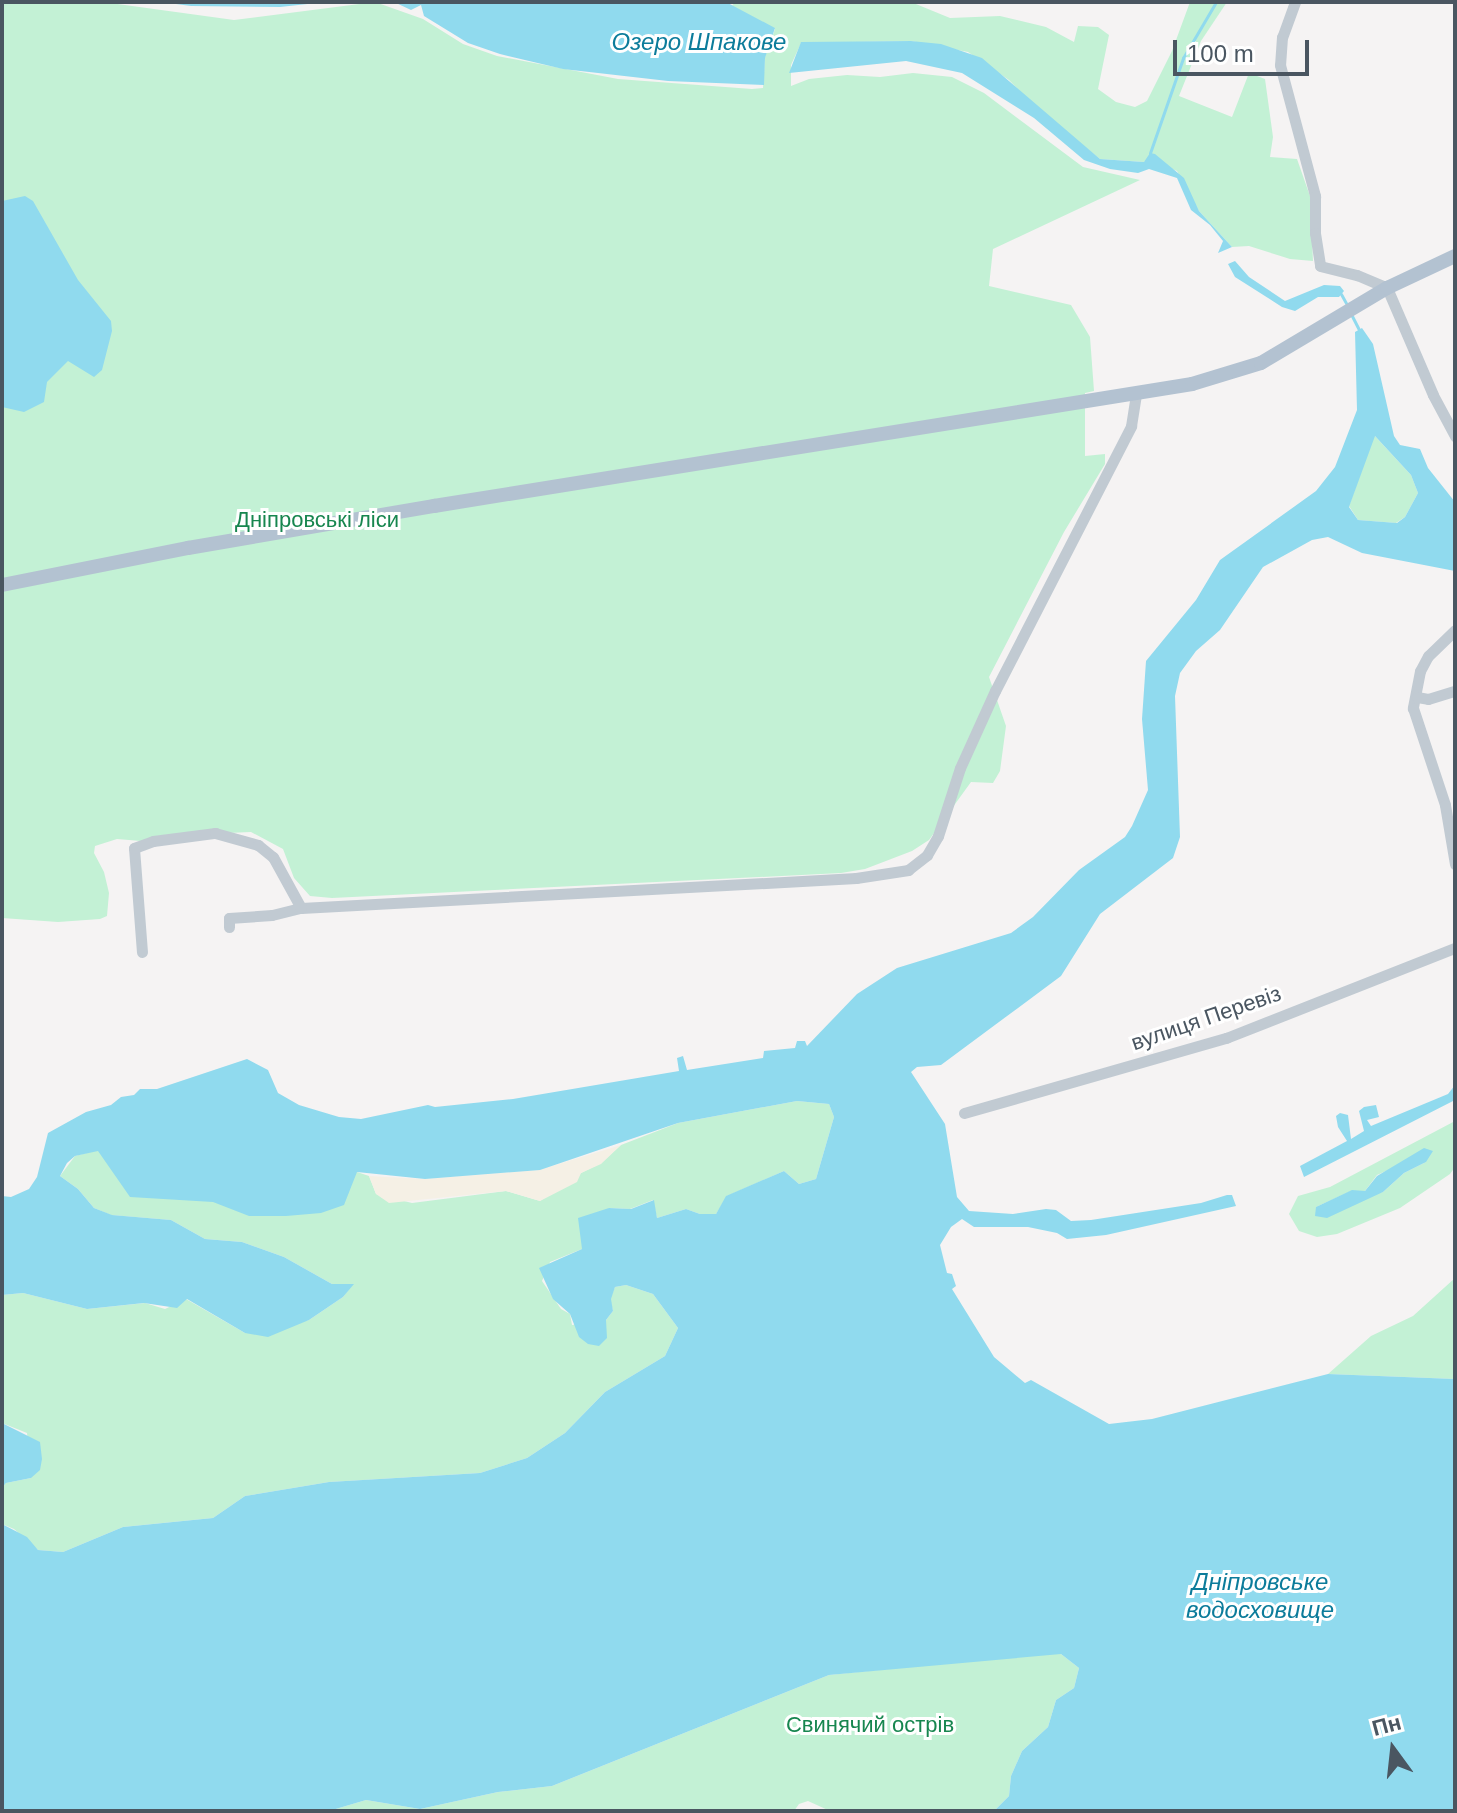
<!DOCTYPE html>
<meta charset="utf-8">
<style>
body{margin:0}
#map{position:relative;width:1457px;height:1813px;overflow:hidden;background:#f5f3f3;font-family:Helvetica,sans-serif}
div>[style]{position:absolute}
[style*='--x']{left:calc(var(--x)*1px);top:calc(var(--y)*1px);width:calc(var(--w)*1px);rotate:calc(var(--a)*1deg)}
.green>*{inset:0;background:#c3f1d5}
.sand>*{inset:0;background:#f5f0e5}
.water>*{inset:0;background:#90daee}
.stream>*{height:3px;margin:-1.5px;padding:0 1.5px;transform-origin:1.5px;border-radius:1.5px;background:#90daee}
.minor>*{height:11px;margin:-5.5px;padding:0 5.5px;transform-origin:5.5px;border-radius:5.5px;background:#c1cad2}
.major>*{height:14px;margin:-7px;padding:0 7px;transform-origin:7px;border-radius:7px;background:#b3c2d1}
span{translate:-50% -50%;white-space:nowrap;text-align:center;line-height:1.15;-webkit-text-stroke:6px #fff;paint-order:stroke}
.park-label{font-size:22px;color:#17864f}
.street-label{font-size:22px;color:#4a5661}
.water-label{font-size:24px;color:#0c7c9b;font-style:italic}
.frame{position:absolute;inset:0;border:4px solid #4a5661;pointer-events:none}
.north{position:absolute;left:1353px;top:1709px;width:80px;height:80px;-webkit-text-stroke:6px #fff;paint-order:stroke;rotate:345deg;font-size:22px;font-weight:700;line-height:32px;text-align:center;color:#4a5661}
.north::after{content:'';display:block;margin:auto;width:28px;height:36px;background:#4a5661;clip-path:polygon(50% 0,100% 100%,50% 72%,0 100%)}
.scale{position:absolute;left:1173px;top:40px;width:136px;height:36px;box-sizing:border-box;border:4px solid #4a5661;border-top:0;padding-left:10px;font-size:24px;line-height:28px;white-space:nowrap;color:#4a5661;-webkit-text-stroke:6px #fff;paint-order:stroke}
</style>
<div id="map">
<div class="green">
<div style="clip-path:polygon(2px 2px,103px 2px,234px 20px,375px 2px,423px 19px,463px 44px,497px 56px,618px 79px,752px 89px,763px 88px,765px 57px,775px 29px,732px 6px,735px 2px,911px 2px,950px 18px,1000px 16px,1046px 27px,1074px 42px,1078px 26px,1098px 27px,1109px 35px,1098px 89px,1116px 102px,1135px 107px,1147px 101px,1172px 51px,1190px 2px,1227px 2px,1201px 41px,1179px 96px,1232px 117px,1249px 73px,1265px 79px,1273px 137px,1270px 157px,1297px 159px,1310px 196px,1313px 261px,1290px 259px,1249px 246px,1232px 247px,1199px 211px,1177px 171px,1149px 159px,1144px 162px,1100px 159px,1034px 106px,1009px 80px,968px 52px,911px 41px,801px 43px,791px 65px,791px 86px,809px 79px,847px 75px,880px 77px,913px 73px,952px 77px,984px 93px,1083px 167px,1140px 180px,993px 249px,989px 286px,1071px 305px,1090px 337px,1094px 391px,1085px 393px,1085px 456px,1105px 454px,1105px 464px,1064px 532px,989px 677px,1006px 726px,1000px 771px,993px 783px,971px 782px,929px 840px,912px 851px,865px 869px,841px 873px,332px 898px,310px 896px,294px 878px,283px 849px,251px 832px,156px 836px,141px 841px,117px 839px,95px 846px,94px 853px,104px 872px,109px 893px,107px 916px,100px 919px,58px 922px,2px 918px)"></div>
<div style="clip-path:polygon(1374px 435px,1411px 475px,1418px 493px,1405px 517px,1396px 523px,1358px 520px,1349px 506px)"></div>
<div style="clip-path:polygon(797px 1101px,829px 1104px,834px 1117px,816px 1179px,799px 1184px,784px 1171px,727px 1196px,716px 1214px,700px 1214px,686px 1209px,657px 1218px,653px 1200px,630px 1209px,609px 1208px,582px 1249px,550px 1262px,542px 1281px,561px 1309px,570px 1314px,572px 1325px,606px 1320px,613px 1311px,610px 1299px,615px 1287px,626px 1285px,653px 1294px,678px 1328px,665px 1356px,605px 1392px,565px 1433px,527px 1458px,480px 1473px,329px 1482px,245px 1496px,213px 1518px,123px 1527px,63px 1552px,38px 1550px,14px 1529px,2px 1524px,2px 1488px,6px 1483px,31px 1478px,27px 1433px,2px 1423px,2px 1295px,23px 1293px,87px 1309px,145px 1303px,165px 1309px,186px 1299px,245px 1333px,309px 1320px,343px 1297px,353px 1284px,332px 1284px,284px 1257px,242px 1242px,205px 1239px,171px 1220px,111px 1215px,94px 1208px,78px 1189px,60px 1176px,75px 1156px,98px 1150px,357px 1172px,369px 1176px,376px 1194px,412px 1203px,506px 1191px,540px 1201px,581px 1173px,601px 1163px,621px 1145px,678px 1123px)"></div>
<div style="clip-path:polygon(evenodd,1455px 1121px,1455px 1167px,1450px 1174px,1400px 1208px,1337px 1234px,1317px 1237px,1299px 1231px,1289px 1214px,1298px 1196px,1330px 1187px,1455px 1121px,1426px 1162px,1404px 1173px,1383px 1192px,1316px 1207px,1351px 1191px,1365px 1191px,1377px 1175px,1386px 1171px,1426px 1162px)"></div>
<div style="clip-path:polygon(1455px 1278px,1455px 1379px,1328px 1374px,1371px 1336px,1413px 1316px)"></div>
<div style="clip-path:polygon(1035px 1654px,1061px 1654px,1079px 1668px,1074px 1688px,1056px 1700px,1048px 1727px,1022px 1751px,1011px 1776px,1009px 1796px,994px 1811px,830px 1811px,808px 1801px,799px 1804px,794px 1811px,329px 1811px,366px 1800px,420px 1809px,498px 1792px,552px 1786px,829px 1675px)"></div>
</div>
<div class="sand">
<div style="clip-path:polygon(621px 1145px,601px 1164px,581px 1173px,577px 1182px,540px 1201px,506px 1191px,389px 1203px,376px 1194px,369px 1176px,425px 1179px,539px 1170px)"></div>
</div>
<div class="water">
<div style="clip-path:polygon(161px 2px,326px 2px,280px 7px,191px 6px)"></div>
<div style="clip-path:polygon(394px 2px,726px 2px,775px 28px,765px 58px,764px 85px,668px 81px,563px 69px,500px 54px,468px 43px,424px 16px,421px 5px,411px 10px)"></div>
<div style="clip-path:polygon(911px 41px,941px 44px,982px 58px,1100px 159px,1144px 162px,1150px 153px,1155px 154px,1184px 178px,1199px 211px,1232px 247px,1218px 253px,1223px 241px,1210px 225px,1191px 210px,1177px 178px,1149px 169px,1138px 173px,1110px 169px,1084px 160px,1034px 118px,962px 73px,906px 61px,789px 73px,801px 42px)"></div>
<div style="clip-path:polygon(25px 196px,33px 201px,78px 280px,111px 321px,112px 331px,102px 370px,94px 377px,68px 361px,47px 382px,44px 402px,24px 412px,2px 407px,2px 201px)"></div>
<div style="clip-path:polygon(1235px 261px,1249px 277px,1285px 301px,1324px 285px,1340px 286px,1344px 291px,1339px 297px,1318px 297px,1295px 311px,1282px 307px,1235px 277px,1228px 264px)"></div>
<div style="clip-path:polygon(evenodd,1362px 328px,1373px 344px,1394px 436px,1400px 445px,1420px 449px,1428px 468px,1455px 502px,1455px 571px,1362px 553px,1328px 537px,1312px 540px,1263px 567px,1220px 630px,1196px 651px,1180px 673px,1175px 696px,1180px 837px,1173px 858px,1100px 914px,1061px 976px,941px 1065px,917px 1067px,911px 1072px,945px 1124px,957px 1197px,969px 1211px,1013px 1214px,1046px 1209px,1056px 1210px,1071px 1221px,1091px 1220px,1201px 1203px,1227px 1195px,1232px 1195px,1236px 1206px,1106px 1235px,1067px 1239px,1057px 1233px,1028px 1227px,974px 1227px,962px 1219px,951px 1227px,940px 1245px,947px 1273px,952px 1274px,956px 1286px,952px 1289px,994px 1357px,1025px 1383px,1031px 1380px,1109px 1424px,1152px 1419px,1328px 1374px,1455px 1379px,1455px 1811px,994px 1811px,1009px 1796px,1011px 1776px,1022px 1751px,1048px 1727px,1056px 1700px,1074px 1688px,1079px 1668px,1061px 1654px,829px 1675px,552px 1786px,498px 1792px,420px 1809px,366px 1800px,329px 1811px,2px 1811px,2px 1524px,27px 1537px,38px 1550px,63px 1552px,123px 1527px,213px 1518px,245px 1496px,329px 1482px,480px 1473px,527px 1458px,565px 1433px,605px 1392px,665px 1356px,678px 1328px,653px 1294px,626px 1285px,615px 1287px,611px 1299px,613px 1311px,606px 1320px,607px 1338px,599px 1346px,588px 1344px,579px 1337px,570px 1314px,553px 1299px,539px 1268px,582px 1249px,578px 1218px,609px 1208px,631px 1209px,654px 1200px,657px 1218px,686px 1209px,700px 1214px,716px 1214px,726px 1196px,784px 1171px,799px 1184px,816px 1179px,834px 1117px,829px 1104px,797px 1101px,678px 1123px,540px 1170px,425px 1179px,357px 1172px,344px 1205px,321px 1213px,286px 1216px,249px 1216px,213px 1202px,130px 1197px,98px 1151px,75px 1156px,67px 1163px,60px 1176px,78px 1189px,94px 1208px,112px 1215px,171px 1220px,205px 1239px,242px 1242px,284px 1257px,332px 1284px,354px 1284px,343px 1297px,309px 1320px,268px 1337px,245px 1333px,187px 1299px,177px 1308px,144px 1303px,87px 1309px,23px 1293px,2px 1295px,2px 1196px,11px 1197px,29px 1189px,37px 1177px,48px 1133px,86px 1112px,111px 1105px,121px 1097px,134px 1095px,140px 1089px,157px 1089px,247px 1059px,268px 1070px,278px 1093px,299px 1105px,339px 1117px,361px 1119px,428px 1105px,435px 1107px,513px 1099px,679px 1071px,677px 1058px,683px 1056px,687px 1070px,763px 1058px,764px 1051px,795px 1048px,797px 1041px,805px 1041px,807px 1046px,857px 994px,897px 968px,1011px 933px,1033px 917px,1079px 870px,1125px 837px,1132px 826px,1148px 790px,1142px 719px,1146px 661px,1196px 600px,1220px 560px,1316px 491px,1335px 467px,1357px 410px,1355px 332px,1362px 328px,1375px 436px,1411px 475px,1418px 493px,1405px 517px,1397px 523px,1358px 520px,1349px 507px,1375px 436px)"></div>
<div style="clip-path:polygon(1455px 1085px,1455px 1100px,1304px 1177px,1300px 1166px,1347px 1141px,1338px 1127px,1336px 1116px,1340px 1113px,1348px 1115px,1351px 1139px,1364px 1131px,1359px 1111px,1364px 1107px,1376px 1105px,1379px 1117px,1367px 1120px,1371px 1126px,1448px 1094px)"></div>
<div style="clip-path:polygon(1424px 1148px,1433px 1151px,1426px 1162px,1404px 1173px,1383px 1192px,1327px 1218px,1315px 1216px,1316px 1207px,1352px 1190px,1365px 1191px,1377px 1176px)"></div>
<div style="clip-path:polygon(2px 1423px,40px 1442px,42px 1459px,40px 1470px,31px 1478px,6px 1483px,2px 1488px)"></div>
</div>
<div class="stream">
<div style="--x:1150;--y:153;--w:101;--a:-70.8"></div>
<div style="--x:1183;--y:58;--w:65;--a:-59.5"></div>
<div style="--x:1341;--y:294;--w:13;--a:61"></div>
<div style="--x:1352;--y:316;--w:16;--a:63"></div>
</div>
<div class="minor">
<div style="--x:1295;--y:2;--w:37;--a:110"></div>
<div style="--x:1282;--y:37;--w:28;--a:94"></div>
<div style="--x:1280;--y:65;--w:136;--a:75"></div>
<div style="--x:1315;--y:196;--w:37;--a:90"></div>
<div style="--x:1315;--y:233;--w:33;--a:81"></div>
<div style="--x:1320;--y:266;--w:38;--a:14"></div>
<div style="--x:1357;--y:275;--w:33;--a:23"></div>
<div style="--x:1387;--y:288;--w:116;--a:66.7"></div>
<div style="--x:1433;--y:395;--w:47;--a:61.8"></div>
<div style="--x:1455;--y:630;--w:37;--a:136"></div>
<div style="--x:1428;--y:656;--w:17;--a:118"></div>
<div style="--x:1420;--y:671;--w:38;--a:101"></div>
<div style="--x:1413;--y:708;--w:102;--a:71.7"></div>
<div style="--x:1445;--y:805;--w:60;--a:80.4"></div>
<div style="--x:1417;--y:697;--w:11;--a:10"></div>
<div style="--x:1428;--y:699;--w:28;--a:-17"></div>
<div style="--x:229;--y:927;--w:9;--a:-90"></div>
<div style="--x:229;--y:918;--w:43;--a:-4"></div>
<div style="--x:272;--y:915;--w:30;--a:-14"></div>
<div style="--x:301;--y:908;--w:556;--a:-3.09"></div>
<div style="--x:856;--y:878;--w:53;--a:-8.7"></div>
<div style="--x:908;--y:870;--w:24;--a:-38"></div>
<div style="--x:927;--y:855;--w:22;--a:-60"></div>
<div style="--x:938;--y:836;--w:71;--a:-72.1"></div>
<div style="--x:960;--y:768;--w:85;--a:-65.6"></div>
<div style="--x:995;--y:691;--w:298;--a:-62.8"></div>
<div style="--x:1131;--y:426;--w:32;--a:-81"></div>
<div style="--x:142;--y:952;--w:104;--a:-94.4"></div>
<div style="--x:134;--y:848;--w:20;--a:-20"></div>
<div style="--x:153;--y:841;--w:63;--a:-7.4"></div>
<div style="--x:215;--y:833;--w:45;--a:15.6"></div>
<div style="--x:258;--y:845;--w:19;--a:39"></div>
<div style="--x:273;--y:857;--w:58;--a:61.2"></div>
<div style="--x:964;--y:1113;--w:273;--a:-16"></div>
<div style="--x:1226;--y:1038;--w:246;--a:-21.5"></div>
</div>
<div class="major">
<div style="--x:2;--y:585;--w:190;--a:-11.3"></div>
<div style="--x:188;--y:548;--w:250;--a:-9.7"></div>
<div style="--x:434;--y:506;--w:768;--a:-9.14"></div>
<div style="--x:1192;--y:384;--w:72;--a:-16.9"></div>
<div style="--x:1261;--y:363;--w:147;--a:-30.8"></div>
<div style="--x:1387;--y:288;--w:75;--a:-25.2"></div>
</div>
<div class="park-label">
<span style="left:317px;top:520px">Дніпровські ліси</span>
<span style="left:870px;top:1725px">Свинячий острів</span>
</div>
<div class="street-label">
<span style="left:1206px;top:1018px;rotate:-19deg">вулиця Перевіз</span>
</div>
<div class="water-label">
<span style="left:699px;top:42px">Озеро Шпакове</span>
<span style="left:1260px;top:1596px">Дніпровське<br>водосховище</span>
</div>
<div class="frame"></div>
<div class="north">Пн</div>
<div class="scale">100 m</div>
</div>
